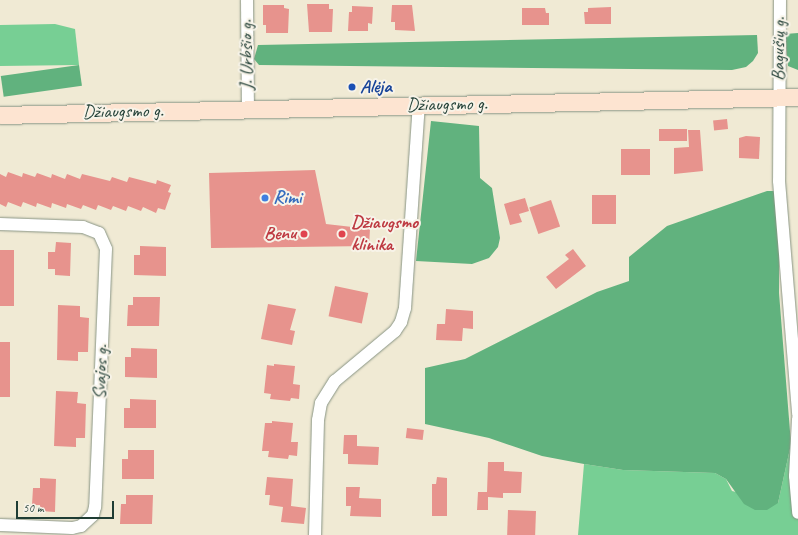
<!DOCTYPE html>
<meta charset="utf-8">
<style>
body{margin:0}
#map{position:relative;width:798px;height:535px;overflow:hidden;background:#f0ead4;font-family:Caveat,sans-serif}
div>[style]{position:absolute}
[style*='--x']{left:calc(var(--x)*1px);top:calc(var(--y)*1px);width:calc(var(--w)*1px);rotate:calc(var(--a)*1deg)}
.green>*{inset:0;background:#77cf94}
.forest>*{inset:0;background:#61b27e;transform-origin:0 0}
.building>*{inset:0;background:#e7938d;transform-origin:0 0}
.roads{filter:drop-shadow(0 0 1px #889484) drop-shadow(0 0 1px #889484)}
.street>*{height:12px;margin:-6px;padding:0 6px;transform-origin:6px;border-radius:6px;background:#fff}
.secondary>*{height:17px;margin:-8.5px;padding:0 8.5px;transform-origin:8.5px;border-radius:8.5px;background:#fde4d1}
.dots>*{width:11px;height:11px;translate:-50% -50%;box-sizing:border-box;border:2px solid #f7f3e8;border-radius:50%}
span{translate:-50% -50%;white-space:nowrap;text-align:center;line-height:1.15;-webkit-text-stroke:4px #f7f3e8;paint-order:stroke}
.street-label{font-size:19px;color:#1f3d34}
.transit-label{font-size:19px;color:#164399;font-weight:700}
.left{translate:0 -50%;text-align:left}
.shop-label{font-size:19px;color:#366cbe;font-weight:700}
.health-label{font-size:19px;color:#be3a42;font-weight:700}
.right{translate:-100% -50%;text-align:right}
.scale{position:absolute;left:16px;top:501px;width:98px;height:18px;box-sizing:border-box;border:2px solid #1f3d34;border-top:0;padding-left:5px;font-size:12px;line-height:14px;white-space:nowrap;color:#1f3d34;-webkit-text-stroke:3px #f7f3e8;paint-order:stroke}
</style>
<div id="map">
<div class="green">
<div style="clip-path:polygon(55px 24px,75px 29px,79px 65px,0 66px,0 25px)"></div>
<div style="clip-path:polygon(791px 444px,798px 444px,798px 535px,578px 535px,584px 464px,623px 470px,715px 473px,726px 479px,732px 491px,778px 503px)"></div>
</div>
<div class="forest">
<div style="clip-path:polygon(798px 33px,798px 70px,788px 66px,785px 34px)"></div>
<div style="clip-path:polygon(757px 35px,758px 53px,753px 61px,746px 67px,732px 70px,259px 65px,254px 59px,258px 45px)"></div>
<div style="left:79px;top:65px;width:21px;height:79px;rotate:82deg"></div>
<div style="clip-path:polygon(431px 121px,479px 126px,480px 178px,492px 188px,500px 238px,498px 247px,489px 258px,472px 264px,416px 261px)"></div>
<div style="clip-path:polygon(767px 191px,774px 191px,779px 219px,779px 293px,791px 444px,778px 503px,767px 510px,755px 510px,744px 504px,726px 479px,715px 473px,623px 470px,584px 464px,542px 456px,489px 438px,425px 424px,425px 368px,465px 359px,597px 292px,629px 281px,629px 257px,667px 226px)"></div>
</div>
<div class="building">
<div style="clip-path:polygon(307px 4px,329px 4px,329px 9px,333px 9px,332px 32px,309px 32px)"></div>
<div style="clip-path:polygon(263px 5px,284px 5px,284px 8px,289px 9px,288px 33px,266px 33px,266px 25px,263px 25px)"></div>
<div style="clip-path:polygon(392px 5px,412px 5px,415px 31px,395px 30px,395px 22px,391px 22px)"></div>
<div style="clip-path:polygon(352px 6px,373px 7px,372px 24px,368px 23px,368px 31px,348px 31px,349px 12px,352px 12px)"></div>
<div style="clip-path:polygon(611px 7px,611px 24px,585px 24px,584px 12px,588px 12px,588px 8px)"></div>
<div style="clip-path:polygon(522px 8px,545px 8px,546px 13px,549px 13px,549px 25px,522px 25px)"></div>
<div style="left:727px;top:119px;width:10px;height:14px;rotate:84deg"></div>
<div style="left:659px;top:129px;width:28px;height:12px"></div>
<div style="clip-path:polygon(688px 130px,700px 130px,703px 171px,674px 174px,674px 148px,689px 147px)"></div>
<div style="clip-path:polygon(746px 136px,760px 137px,759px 159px,739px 158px,739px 138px)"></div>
<div style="left:621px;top:149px;width:29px;height:26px"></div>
<div style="clip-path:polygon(315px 170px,326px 224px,370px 229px,369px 246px,211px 248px,209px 173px)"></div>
<div style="clip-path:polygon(8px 172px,22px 177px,23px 173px,35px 177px,37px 173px,51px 178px,52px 174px,65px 179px,67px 174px,80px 179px,82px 174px,110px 181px,112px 177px,127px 182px,129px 177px,156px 184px,157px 180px,171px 185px,168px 192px,171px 193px,165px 210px,158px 208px,156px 213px,143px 207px,141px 211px,128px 206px,126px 211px,113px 206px,111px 210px,98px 205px,96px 210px,83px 205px,81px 209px,67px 204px,66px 208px,52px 203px,51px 208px,37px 203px,36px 207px,23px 202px,21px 207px,8px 202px,6px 207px,0 204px,0 174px,6px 177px)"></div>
<div style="left:592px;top:195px;width:24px;height:29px"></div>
<div style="clip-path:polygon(525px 198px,529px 211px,519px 214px,522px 222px,510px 225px,504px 204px)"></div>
<div style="left:551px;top:200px;width:28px;height:23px;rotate:71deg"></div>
<div style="clip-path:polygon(56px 242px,71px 243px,70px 276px,55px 275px,55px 269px,48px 269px,48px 252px,55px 252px)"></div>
<div style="clip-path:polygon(140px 246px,166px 247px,166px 276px,134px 275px,134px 255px,140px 255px)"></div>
<div style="clip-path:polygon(573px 249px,586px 266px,556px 289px,546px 277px,569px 259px,565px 255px)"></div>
<div style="left:0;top:250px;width:14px;height:56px"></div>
<div style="left:335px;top:286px;width:34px;height:31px;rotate:12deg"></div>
<div style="clip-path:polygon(133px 297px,160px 297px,159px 326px,127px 326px,128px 305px,133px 305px)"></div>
<div style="clip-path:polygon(268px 304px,296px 309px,290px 330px,295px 331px,292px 345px,261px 339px)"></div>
<div style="clip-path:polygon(58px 305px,80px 306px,80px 317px,89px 318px,88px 352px,78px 352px,78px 361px,57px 360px)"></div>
<div style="clip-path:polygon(446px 309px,473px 311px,473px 329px,463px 328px,462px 341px,436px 340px,437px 324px,445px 324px)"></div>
<div style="left:0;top:342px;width:10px;height:55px"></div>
<div style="clip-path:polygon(131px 348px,157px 349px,157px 378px,125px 377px,125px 357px,131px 357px)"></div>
<div style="clip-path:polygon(274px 364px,295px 366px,293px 384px,300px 385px,299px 399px,291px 398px,290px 401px,270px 399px,271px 394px,264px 393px,267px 365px,274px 366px)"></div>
<div style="clip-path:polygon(56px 391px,78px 392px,77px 403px,86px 404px,85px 438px,76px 438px,76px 447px,54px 446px)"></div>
<div style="clip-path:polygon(130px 399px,156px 400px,156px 428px,124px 428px,124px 408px,130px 408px)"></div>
<div style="clip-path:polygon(272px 421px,293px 423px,291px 442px,298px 442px,297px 456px,289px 455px,288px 459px,268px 457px,269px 451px,262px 451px,265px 423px,272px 423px)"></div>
<div style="left:407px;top:428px;width:17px;height:10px;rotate:7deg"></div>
<div style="clip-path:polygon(344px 435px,357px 435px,357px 446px,379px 447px,378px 465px,348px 464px,348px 454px,343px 454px)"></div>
<div style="clip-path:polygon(128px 450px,154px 450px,154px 479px,122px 479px,122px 459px,128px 459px)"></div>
<div style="clip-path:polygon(488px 462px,504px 462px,504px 471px,522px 472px,521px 493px,503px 493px,503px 498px,488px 497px,488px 510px,477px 510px,478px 492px,487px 492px)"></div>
<div style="clip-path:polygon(267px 477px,293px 479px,291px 506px,306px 508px,304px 524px,281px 522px,283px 507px,269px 505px,270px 495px,265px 495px)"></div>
<div style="clip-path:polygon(437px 477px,447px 478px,447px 516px,432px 516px,432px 484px,436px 484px)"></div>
<div style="clip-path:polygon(40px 478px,56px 479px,55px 512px,40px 511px,40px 505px,32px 505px,33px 488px,40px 488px)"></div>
<div style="clip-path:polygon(346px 487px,360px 487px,359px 498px,381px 499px,381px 517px,350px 516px,351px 506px,346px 506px)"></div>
<div style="clip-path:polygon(126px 495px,153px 495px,152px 524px,120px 524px,121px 504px,126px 504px)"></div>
<div style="left:508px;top:510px;width:28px;height:25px;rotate:2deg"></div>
</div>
<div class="roads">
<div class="street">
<div style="--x:247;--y:0;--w:110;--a:89.5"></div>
<div style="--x:780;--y:0;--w:181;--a:90.3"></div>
<div style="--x:779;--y:181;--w:234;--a:85.3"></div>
<div style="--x:0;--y:224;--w:83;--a:2.1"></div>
<div style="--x:83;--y:227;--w:17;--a:21"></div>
<div style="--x:99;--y:233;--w:17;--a:66"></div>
<div style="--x:106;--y:249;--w:258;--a:92.4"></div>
<div style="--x:95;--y:507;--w:8;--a:104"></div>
<div style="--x:93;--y:515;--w:16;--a:137"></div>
<div style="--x:81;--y:526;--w:9;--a:167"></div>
<div style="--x:72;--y:528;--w:72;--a:-177.6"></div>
<div style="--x:798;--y:419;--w:57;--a:93"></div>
<div style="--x:795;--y:476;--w:37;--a:85"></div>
<div style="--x:315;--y:535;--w:115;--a:-88.5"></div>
<div style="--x:318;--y:420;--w:17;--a:-80"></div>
<div style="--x:321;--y:403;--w:26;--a:-58"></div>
<div style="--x:335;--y:381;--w:78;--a:-39.8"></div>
<div style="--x:395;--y:331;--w:11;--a:-56"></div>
<div style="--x:401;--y:322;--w:15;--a:-74"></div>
<div style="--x:405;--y:308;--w:203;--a:-86.1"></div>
</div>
<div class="secondary">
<div style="--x:0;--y:115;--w:798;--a:-1.29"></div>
</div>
</div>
<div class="dots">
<div style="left:352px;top:87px;background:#1a4fb4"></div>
<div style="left:265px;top:198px;background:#3f7fe0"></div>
<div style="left:304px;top:234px;background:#e0444e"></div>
<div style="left:342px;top:234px;background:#e0444e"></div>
</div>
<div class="street-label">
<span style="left:779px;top:49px;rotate:-89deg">Bagušių g.</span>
<span style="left:247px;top:55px;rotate:-91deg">J. Urbšio g.</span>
<span style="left:447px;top:105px;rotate:-1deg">Džiaugsmo g.</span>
<span style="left:123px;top:112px;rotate:-1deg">Džiaugsmo g.</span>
<span style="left:101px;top:372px;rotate:-88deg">Svajos g.</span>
</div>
<div class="transit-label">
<span class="left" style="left:360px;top:87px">Alėja</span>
</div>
<div class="shop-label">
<span class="left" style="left:273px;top:198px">Rimi</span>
</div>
<div class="health-label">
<span class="left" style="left:351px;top:234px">Džiaugsmo<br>klinika</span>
<span class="right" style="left:296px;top:234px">Benu</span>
</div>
<div class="scale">50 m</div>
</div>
